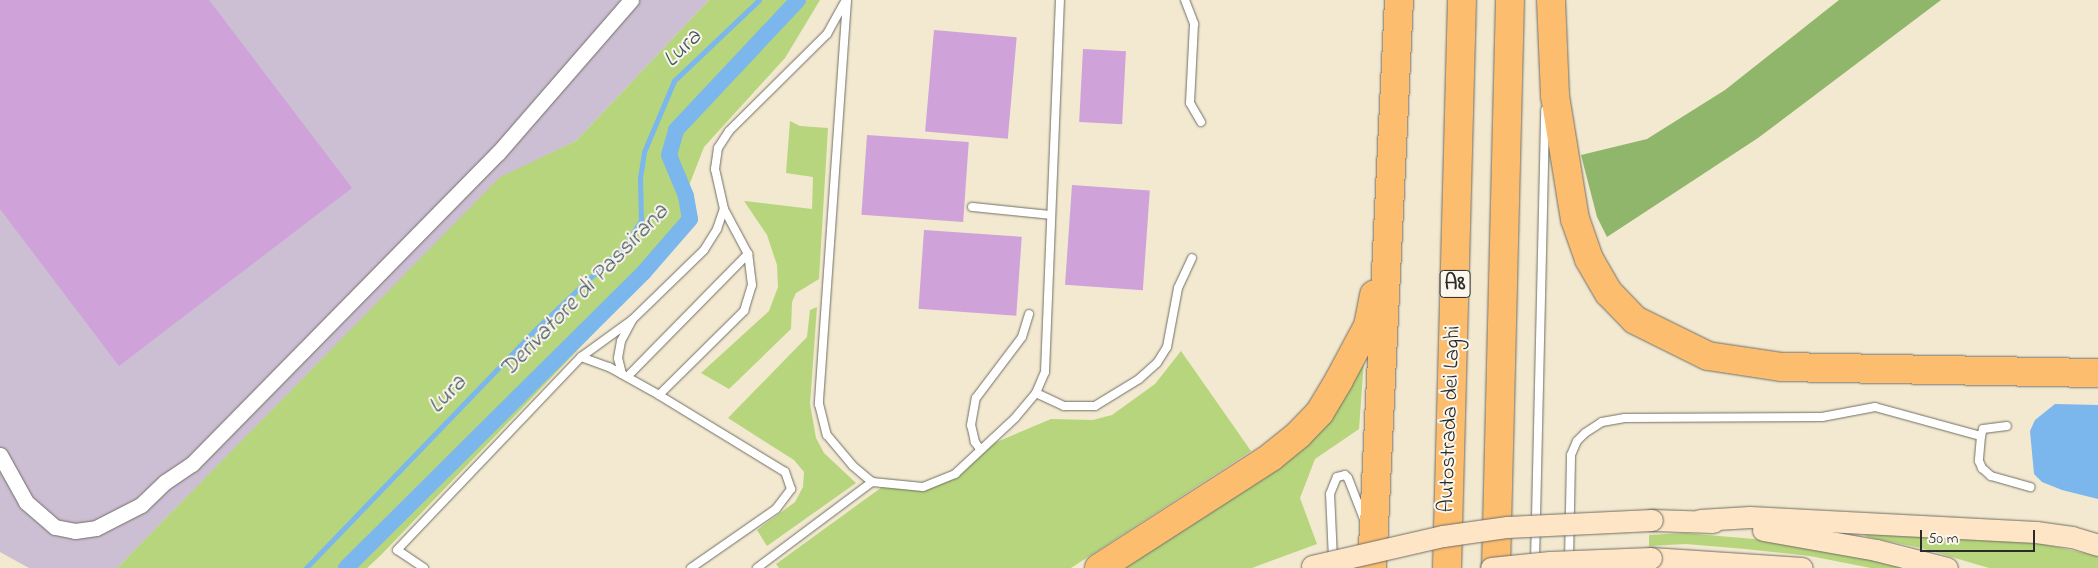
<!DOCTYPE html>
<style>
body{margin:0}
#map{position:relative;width:2098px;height:568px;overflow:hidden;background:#f2e9d0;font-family:"Indie Flower",sans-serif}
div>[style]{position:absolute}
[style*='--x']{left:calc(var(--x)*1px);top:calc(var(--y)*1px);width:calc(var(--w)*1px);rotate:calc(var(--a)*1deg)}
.industrial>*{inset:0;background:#ccbed3}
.green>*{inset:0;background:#b6d57c}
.forest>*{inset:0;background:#90b66c}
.water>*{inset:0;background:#7bb6ed}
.stream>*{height:4.5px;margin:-2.25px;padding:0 2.25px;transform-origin:2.25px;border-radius:2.25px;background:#7bb6ed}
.canal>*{height:16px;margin:-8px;padding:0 8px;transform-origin:8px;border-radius:8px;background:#7bb6ed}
.building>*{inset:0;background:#cfa2da;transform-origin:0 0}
.roads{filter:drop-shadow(0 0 1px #716e65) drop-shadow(0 0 1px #716e65)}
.lane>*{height:8px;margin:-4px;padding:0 4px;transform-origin:4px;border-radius:4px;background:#fff}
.street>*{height:15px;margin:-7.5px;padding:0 7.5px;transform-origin:7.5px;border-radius:7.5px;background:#fff}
.secondary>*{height:21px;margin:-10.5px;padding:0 10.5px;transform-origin:10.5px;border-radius:10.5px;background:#fee5c5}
.highway>*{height:28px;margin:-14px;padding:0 14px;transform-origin:14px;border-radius:14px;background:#fcbd6f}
.bridges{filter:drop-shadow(0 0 1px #716e65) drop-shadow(0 0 1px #716e65)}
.secondary-bridge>*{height:21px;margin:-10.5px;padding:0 10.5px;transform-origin:10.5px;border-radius:10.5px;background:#fee5c5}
span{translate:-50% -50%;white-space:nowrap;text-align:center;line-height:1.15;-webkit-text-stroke:4px #fbf7ec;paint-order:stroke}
.shield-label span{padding:1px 4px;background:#fbf7ec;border:1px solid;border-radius:4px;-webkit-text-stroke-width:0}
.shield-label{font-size:21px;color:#2b2b2b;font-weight:700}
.street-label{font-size:22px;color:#2b2b2b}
.water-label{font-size:24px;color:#435565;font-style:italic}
.scale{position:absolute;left:1920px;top:530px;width:115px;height:22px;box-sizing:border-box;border:2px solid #2b2b2b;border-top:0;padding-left:6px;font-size:15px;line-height:18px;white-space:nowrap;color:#2b2b2b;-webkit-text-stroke:4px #fbf7ec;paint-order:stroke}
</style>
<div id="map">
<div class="industrial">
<div style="clip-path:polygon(0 0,709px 0,576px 141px,500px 178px,117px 568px,29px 568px,0 552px)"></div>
</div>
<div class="green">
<div style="clip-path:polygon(709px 0,820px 0,785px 58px,704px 147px,685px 196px,683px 228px,594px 333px,381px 555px,367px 568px,117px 568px,500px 177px,576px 141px)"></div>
<div style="clip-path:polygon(790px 121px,800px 126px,828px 128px,819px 279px,796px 293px,792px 302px,791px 329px,729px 389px,701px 373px,769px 311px,778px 287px,777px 265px,767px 235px,744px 201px,812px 209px,813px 177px,786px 173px)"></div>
<div style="clip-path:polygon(817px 307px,810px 404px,816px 438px,824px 453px,856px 483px,767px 546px,757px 530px,795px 502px,803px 487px,804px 472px,794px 460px,728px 418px,807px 337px,810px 310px)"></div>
<div style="clip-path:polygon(1366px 333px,1359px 429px,1315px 459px,1300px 498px,1317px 544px,1252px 568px,1112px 568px,1275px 463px)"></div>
<div style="clip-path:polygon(1181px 351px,1251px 451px,1071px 568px,779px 568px,776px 564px,882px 487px,901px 488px,958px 476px,992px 444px,1051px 419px,1093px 420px,1112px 415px,1155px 384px)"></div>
<div style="clip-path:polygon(1861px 532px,2029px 541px,2098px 556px,2098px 568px,1989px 568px,1921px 548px,1867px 537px)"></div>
<div style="clip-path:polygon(1684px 533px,1799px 543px,1924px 568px,1871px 568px,1810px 556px,1745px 549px,1686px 544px,1649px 546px,1649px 535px)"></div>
</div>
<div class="forest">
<div style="clip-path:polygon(1839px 0,1941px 0,1758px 138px,1607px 237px,1597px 217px,1581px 155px,1647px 139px,1725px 90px)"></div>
</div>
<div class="water">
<div style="clip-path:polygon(2055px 404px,2098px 405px,2098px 499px,2062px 490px,2042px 482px,2034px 474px,2030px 431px,2035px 420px)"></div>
</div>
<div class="stream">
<div style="--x:306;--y:568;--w:329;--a:-46.1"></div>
<div style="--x:534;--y:331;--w:125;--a:-43.4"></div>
<div style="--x:625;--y:245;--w:30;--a:-57"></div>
<div style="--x:641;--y:220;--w:42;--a:-91.4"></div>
<div style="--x:640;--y:178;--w:26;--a:-81"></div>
<div style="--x:644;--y:152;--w:77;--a:-67.1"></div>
<div style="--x:674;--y:81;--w:117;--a:-43.6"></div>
</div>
<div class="canal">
<div style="--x:346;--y:568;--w:420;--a:-44.8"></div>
<div style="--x:644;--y:272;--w:70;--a:-49"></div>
<div style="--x:690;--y:219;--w:23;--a:-100"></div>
<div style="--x:686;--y:196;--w:44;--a:-112.5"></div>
<div style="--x:669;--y:155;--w:26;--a:-74"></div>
<div style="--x:676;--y:130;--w:178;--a:-46.8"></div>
</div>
<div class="building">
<div style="clip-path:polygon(0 0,209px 0,352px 188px,119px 366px,0 209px)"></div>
<div style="left:934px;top:30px;width:83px;height:102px;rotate:5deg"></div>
<div style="left:1083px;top:49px;width:43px;height:73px;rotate:3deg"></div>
<div style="left:867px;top:135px;width:102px;height:80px;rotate:4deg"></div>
<div style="left:1072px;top:185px;width:78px;height:100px;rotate:4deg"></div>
<div style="left:924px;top:230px;width:98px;height:79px;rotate:4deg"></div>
</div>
<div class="roads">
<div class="lane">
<div style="--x:847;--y:0;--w:405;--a:94"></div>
<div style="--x:819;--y:404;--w:32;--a:76"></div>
<div style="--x:827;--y:435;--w:40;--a:50"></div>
<div style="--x:853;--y:466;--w:25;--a:40"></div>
<div style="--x:872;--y:482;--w:51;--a:5.6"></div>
<div style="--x:923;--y:487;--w:35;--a:-22"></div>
<div style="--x:955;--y:474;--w:82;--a:-43"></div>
<div style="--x:1015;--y:418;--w:33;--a:-50"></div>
<div style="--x:1036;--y:393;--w:23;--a:-67"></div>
<div style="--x:1045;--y:372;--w:372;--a:-87.7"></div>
<div style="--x:1185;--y:0;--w:26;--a:69"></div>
<div style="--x:1194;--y:24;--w:79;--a:92.9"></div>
<div style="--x:1190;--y:103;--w:22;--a:60"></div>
<div style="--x:972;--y:207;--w:79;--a:5.8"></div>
<div style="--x:581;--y:357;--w:30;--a:20"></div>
<div style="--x:609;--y:367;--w:57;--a:29.2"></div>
<div style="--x:622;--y:374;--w:16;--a:-104"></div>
<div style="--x:618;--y:358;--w:17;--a:-80"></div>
<div style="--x:621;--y:341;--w:24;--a:-62"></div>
<div style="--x:627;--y:377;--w:173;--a:-45.5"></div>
<div style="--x:1036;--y:393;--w:31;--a:25"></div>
<div style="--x:1064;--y:406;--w:31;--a:0"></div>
<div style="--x:1095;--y:406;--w:52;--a:-31.5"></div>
<div style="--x:1139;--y:379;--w:24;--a:-42"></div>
<div style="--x:1157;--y:363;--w:19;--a:-58"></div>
<div style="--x:1167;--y:347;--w:60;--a:-79.4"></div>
<div style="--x:1178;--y:288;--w:33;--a:-65"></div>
<div style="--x:1981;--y:436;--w:7;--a:-74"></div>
<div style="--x:1983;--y:429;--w:24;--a:-7"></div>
<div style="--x:980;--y:449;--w:9;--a:-126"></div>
<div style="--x:975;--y:442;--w:17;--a:-103"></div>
<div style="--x:971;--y:425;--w:27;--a:-80"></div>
<div style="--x:976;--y:398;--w:76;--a:-53"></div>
<div style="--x:1022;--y:337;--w:24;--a:-73"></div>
<div style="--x:1333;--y:559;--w:65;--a:-92.6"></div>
<div style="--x:1330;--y:494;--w:18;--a:-68"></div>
<div style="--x:1337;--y:477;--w:8;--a:-14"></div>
<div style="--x:1345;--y:475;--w:4;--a:45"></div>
<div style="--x:1348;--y:478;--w:44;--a:68.7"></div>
<div style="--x:1535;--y:561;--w:451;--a:-88.7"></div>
<div style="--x:1569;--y:561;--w:106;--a:-88.9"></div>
<div style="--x:1571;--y:455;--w:15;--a:-67"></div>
<div style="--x:1577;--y:441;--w:11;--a:-45"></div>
<div style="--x:1585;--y:433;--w:20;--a:-33"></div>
<div style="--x:1602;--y:422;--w:23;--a:-10"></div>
<div style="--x:1625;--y:418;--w:197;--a:-0.3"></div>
<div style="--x:1822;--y:417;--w:54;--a:-10.7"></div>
<div style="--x:1875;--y:407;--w:110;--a:15.3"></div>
<div style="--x:1981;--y:436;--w:25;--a:95"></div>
<div style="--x:1979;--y:461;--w:8;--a:67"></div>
<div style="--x:1982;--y:468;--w:12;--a:42"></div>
<div style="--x:1991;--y:476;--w:41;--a:15.8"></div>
<div style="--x:424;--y:568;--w:32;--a:-146"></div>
<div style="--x:397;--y:550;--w:267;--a:-46.4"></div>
<div style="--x:581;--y:357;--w:63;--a:-36"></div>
<div style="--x:632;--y:320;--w:100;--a:-44.2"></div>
<div style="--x:704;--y:250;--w:25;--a:-58"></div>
<div style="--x:717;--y:229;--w:21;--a:-71"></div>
<div style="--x:691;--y:568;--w:103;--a:-34.8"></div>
<div style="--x:776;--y:509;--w:25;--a:-53"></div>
<div style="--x:791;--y:489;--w:18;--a:-109"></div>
<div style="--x:785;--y:472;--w:148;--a:-148.6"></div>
<div style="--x:659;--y:395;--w:120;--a:-44.7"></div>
<div style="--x:744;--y:311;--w:27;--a:-73"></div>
<div style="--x:752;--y:285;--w:31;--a:-97"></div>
<div style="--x:748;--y:254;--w:51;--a:-118.1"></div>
<div style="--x:724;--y:209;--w:41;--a:-102.7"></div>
<div style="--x:715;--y:169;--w:21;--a:-82"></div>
<div style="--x:718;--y:148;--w:20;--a:-57"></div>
<div style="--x:729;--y:131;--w:138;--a:-44.7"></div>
<div style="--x:827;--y:34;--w:37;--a:-61"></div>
<div style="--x:757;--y:568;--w:144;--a:-36.8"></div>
</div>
<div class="street">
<div style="--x:0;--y:455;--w:54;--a:61"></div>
<div style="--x:26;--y:502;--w:38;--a:41"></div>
<div style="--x:55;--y:527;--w:20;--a:11"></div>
<div style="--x:75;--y:531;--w:21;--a:-8"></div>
<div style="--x:96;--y:528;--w:51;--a:-27.1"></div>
<div style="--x:141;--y:505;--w:33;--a:-44"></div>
<div style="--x:165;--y:482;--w:32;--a:-34"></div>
<div style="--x:192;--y:464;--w:436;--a:-45.5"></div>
<div style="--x:498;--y:153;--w:203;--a:-49"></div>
</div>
<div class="secondary">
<div style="--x:1652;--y:520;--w:61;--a:1.9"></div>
<div style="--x:1700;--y:520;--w:50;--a:-3.4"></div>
<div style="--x:1750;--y:517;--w:286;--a:3"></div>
<div style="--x:2036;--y:532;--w:36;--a:8"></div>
<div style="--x:2072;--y:537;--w:27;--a:17"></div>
<div style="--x:1763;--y:530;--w:115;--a:10"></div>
<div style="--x:1876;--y:550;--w:73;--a:14.2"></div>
<div style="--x:1651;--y:558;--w:151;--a:3.8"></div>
</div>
<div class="highway">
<div style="--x:1551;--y:0;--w:96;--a:87.6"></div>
<div style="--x:1555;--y:96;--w:125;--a:80.8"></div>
<div style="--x:1575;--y:219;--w:42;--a:70.7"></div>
<div style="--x:1589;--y:259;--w:39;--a:60"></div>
<div style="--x:1609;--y:293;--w:37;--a:46"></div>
<div style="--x:1635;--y:320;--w:81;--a:26.3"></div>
<div style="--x:1708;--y:356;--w:75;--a:8.5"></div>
<div style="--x:1782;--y:367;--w:316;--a:1.1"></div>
<div style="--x:1099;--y:568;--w:205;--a:-32.8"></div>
<div style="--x:1271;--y:457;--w:36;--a:-39"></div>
<div style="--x:1299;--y:434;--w:30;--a:-46"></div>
<div style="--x:1320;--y:412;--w:37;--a:-59"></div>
<div style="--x:1339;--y:380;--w:61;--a:-61.8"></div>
<div style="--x:1368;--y:326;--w:32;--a:-79"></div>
<div style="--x:1372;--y:568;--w:569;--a:-87.28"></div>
<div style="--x:1447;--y:568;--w:568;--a:-88.49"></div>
<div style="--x:1496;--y:568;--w:568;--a:-88.59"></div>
</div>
</div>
<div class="bridges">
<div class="secondary-bridge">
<div style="--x:1312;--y:566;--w:134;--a:-12.9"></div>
<div style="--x:1443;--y:536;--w:65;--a:-8"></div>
<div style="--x:1507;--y:527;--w:145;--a:-2.8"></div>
<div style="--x:1491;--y:568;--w:59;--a:-5.8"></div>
<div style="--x:1550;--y:562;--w:101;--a:-2.3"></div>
</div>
</div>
<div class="shield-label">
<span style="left:1455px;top:284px">A8</span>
</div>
<div class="street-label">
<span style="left:1451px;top:419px;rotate:-88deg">Autostrada dei Laghi</span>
</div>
<div class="water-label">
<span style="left:683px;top:49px;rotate:-45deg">Lura</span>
<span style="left:585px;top:291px;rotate:-46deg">Derivatore di Passirana</span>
<span style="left:448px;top:395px;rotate:-46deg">Lura</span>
</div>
<div class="scale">50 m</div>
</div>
